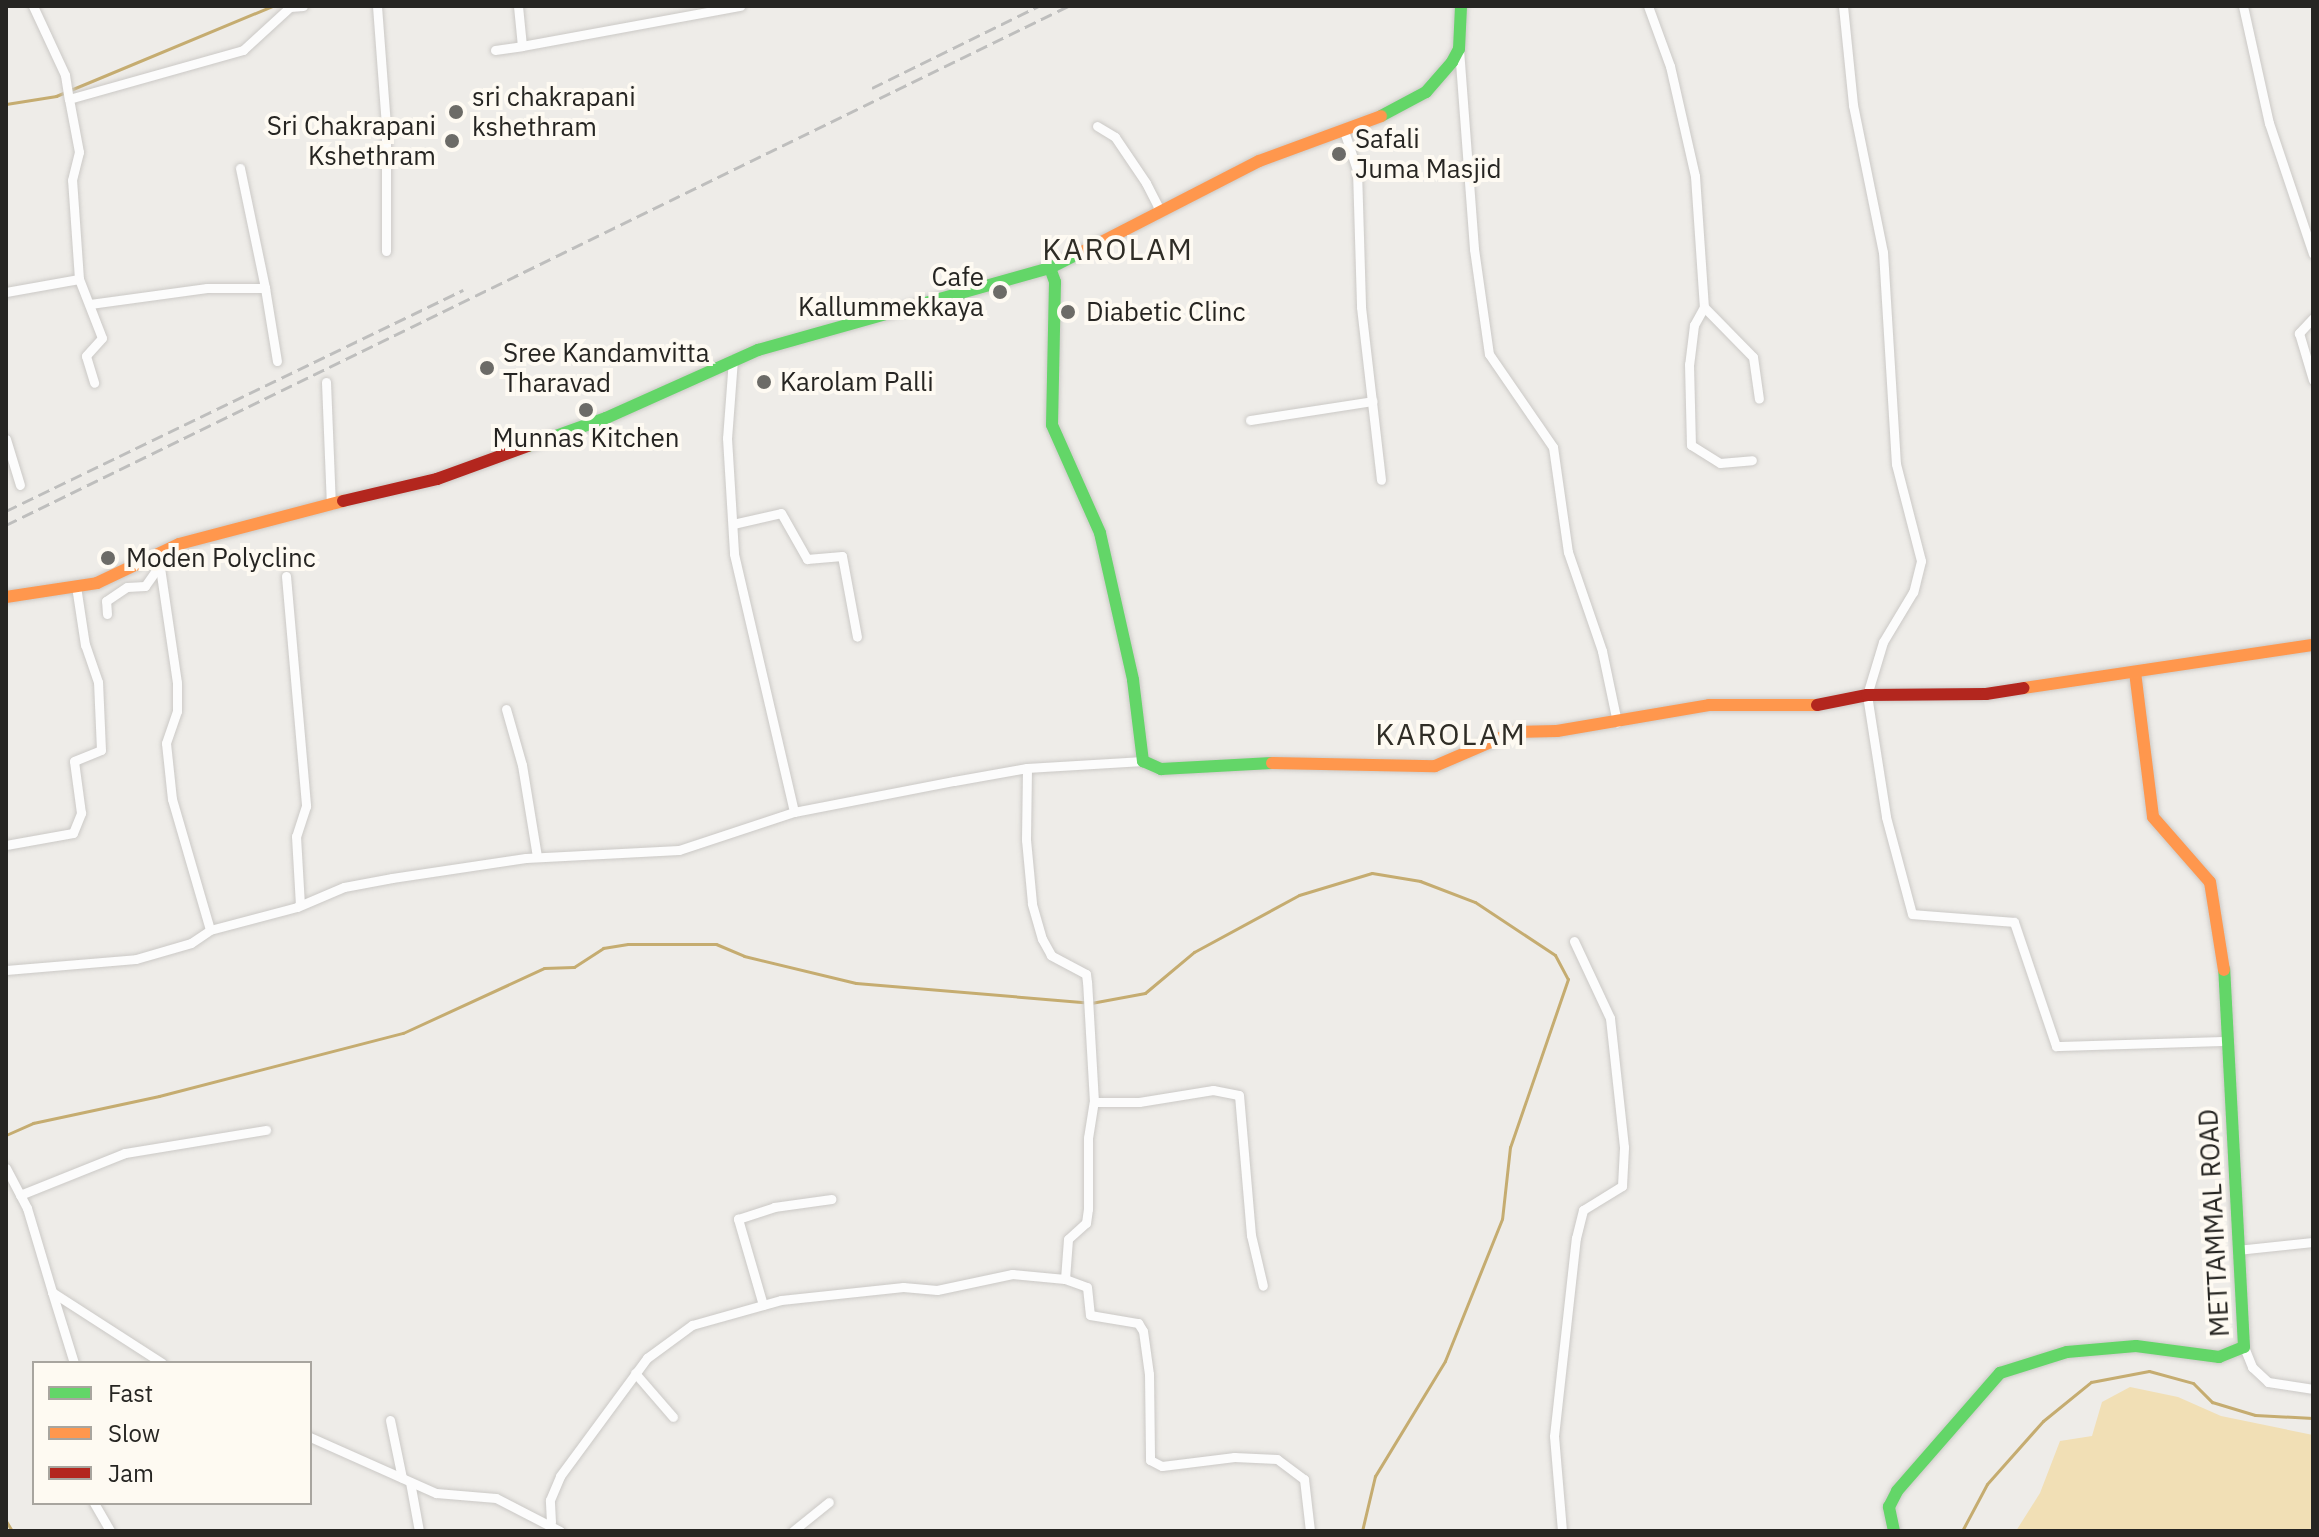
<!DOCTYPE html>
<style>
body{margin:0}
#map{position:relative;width:2319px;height:1537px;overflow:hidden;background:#eeece8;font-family:"IBM Plex Sans",sans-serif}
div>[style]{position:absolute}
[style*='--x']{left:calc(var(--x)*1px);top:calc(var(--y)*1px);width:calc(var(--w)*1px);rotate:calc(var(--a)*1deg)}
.green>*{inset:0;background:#f1dfb5}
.stream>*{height:3px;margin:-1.5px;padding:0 1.5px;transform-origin:1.5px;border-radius:1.5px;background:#c5ac70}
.roads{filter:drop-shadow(0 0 2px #cbc9c6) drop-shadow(0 0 2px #cbc9c6)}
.street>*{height:9px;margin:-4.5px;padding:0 4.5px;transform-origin:4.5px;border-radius:4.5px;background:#fcfcfc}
.fast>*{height:12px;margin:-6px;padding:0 6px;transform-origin:6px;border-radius:6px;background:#63d668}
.slow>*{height:12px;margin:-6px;padding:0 6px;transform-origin:6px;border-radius:6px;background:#ff974d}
.jam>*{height:12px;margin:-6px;padding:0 6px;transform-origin:6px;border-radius:6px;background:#b3261e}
.rail>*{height:3px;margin-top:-1.5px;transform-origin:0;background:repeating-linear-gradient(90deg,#bebebd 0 12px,transparent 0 18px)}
.dots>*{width:22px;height:22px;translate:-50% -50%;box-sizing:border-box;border:4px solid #fefaf2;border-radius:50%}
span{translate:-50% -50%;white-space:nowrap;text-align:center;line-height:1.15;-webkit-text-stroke:8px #fefaf2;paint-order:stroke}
.poi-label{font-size:26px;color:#262522}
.left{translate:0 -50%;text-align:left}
.right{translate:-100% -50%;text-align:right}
.street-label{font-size:26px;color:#262522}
.quarter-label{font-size:30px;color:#2f2d26;letter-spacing:2px}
.frame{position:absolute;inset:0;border:8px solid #262522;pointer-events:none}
.legend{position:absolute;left:32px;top:1361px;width:280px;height:144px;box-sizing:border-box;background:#fefaf2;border:2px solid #a8a59f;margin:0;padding:10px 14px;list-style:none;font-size:24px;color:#262522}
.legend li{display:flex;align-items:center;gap:16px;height:40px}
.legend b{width:40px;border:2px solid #a8a59f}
</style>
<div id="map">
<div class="green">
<div style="clip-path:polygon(2130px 1387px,2178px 1397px,2221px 1416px,2313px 1435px,2313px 1531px,2016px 1531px,2040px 1493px,2060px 1441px,2092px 1436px,2102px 1402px)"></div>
</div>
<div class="stream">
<div style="--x:6;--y:104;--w:51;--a:-9.1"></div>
<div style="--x:56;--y:96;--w:234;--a:-22.6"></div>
<div style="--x:1091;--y:1003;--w:55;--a:-10.5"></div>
<div style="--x:1145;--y:993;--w:64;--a:-39.9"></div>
<div style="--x:1194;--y:952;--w:119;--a:-28.5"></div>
<div style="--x:1299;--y:895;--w:76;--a:-16.8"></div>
<div style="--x:1372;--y:873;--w:49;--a:9.5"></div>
<div style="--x:1420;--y:881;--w:59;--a:20.9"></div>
<div style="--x:1475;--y:902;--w:96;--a:33.5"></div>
<div style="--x:1555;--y:955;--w:27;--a:62"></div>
<div style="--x:1568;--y:979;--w:178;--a:109"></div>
<div style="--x:1510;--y:1147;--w:72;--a:96.3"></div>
<div style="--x:1502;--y:1219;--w:153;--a:111.9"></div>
<div style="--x:1445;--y:1361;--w:135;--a:121.3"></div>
<div style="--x:1375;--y:1476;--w:57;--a:103.3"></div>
<div style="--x:6;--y:1135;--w:30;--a:-24"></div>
<div style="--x:33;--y:1123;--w:129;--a:-12.1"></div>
<div style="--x:159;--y:1096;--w:252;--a:-14.5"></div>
<div style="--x:403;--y:1033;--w:155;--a:-24.7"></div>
<div style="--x:544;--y:968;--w:30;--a:-2"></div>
<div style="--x:574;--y:967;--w:35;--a:-33"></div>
<div style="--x:603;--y:948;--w:25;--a:-9"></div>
<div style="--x:628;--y:944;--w:88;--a:0"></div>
<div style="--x:716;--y:944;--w:30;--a:23"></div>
<div style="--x:744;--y:956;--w:115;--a:13.6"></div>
<div style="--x:856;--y:983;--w:229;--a:4.8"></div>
<div style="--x:6;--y:1521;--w:12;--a:59"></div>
<div style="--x:1962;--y:1531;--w:53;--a:-62"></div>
<div style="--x:1987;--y:1484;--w:84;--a:-48.4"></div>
<div style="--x:2043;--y:1421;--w:62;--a:-39.1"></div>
<div style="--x:2091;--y:1382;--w:59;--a:-10.7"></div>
<div style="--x:2149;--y:1371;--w:46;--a:15.3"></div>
<div style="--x:2193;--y:1383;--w:27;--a:45"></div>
<div style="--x:2212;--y:1402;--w:45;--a:16.8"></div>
<div style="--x:2255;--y:1415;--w:58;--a:3"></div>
</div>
<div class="roads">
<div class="street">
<div style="--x:33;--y:6;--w:76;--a:65.1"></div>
<div style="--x:65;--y:75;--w:24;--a:81"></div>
<div style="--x:377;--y:6;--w:119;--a:85.7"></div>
<div style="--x:386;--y:125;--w:126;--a:90"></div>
<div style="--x:518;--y:6;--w:40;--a:84.3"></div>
<div style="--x:522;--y:46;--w:222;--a:-10.4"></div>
<div style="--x:1648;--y:6;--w:64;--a:69.9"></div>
<div style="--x:1670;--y:66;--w:113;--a:77.2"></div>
<div style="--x:1695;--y:176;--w:131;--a:86.1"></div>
<div style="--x:1704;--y:307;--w:70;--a:45.6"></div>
<div style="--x:1753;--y:357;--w:42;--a:81.9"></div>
<div style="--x:1843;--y:6;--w:100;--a:84.2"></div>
<div style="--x:1853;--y:105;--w:150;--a:78.5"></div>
<div style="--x:1883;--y:252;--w:212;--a:86.5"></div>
<div style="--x:1896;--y:464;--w:100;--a:75.5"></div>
<div style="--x:1921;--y:561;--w:32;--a:104"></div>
<div style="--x:1913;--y:592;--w:58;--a:121"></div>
<div style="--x:1883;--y:642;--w:55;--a:106.8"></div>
<div style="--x:1867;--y:695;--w:123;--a:81.1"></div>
<div style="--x:1886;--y:817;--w:100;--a:75"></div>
<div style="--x:1912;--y:914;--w:102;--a:4.5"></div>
<div style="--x:2014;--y:922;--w:131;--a:71.3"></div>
<div style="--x:2056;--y:1046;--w:170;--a:-1.7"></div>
<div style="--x:2243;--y:6;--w:120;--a:77.5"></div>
<div style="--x:2269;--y:123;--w:138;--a:71.4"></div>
<div style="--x:1459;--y:49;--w:201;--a:85.7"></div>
<div style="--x:1474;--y:249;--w:106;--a:81.9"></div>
<div style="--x:1489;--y:354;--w:113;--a:55.5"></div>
<div style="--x:1553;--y:447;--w:106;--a:81.9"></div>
<div style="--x:1568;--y:552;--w:105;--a:71"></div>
<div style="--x:1602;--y:651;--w:73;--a:78.1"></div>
<div style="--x:495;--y:50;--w:27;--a:-8"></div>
<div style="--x:1097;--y:126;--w:21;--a:31"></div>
<div style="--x:1115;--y:137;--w:55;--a:56"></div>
<div style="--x:1146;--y:183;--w:27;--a:63"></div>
<div style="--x:1158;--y:207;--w:7;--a:106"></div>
<div style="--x:1344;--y:131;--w:41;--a:71.6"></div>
<div style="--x:1357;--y:170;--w:137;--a:88.3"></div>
<div style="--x:1361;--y:307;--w:174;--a:83.4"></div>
<div style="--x:240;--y:168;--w:123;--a:78.2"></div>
<div style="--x:79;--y:279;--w:63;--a:68.7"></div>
<div style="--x:102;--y:338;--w:24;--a:132"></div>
<div style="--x:86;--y:356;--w:28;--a:73"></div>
<div style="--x:6;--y:292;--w:74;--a:-10.1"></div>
<div style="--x:79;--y:279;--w:99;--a:-94"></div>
<div style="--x:72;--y:180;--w:29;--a:-76"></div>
<div style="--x:79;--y:152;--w:54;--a:-100.7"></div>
<div style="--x:69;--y:99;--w:181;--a:-15.7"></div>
<div style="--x:243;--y:50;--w:64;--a:-42.5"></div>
<div style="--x:290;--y:7;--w:13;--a:-4"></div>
<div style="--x:90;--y:304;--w:118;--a:-7.8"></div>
<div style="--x:207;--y:288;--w:58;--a:0"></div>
<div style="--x:265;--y:288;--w:74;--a:80.7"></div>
<div style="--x:1704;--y:307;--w:21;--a:119"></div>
<div style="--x:1694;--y:325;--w:39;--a:97"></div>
<div style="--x:1689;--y:364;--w:81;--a:88.6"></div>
<div style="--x:1691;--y:445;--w:34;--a:32"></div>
<div style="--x:1720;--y:463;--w:32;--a:-5"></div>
<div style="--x:2313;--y:318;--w:21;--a:133"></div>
<div style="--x:2299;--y:333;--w:49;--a:73.4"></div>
<div style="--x:733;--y:359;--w:79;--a:94.3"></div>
<div style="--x:727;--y:438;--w:116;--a:86.5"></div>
<div style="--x:734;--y:554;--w:265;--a:76.9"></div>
<div style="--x:326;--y:382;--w:123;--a:87.7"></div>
<div style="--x:1250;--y:420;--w:124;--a:-8.8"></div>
<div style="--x:6;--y:439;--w:48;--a:73.1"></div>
<div style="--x:733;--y:524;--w:49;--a:-12.9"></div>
<div style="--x:781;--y:513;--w:53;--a:60.5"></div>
<div style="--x:807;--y:559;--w:35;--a:-5"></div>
<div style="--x:842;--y:556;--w:82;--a:79.5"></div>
<div style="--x:158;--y:554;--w:130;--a:81.6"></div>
<div style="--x:177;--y:683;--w:28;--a:90"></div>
<div style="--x:177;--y:711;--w:34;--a:109"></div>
<div style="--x:166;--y:743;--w:56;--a:83.9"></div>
<div style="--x:172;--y:799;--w:136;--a:73.8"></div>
<div style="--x:210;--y:930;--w:90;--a:-14.8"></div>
<div style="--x:297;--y:907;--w:51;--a:-23.1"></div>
<div style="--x:344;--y:887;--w:49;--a:-10.6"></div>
<div style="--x:392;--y:878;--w:135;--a:-8.5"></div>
<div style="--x:526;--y:858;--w:153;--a:-3"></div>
<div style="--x:679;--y:850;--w:121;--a:-18.3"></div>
<div style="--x:794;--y:812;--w:163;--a:-11"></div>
<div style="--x:954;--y:781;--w:74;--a:-10.1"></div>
<div style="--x:1027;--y:768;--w:116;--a:-3.5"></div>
<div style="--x:286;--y:576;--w:231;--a:85"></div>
<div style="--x:306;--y:806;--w:32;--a:108"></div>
<div style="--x:296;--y:836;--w:69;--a:86.7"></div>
<div style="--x:107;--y:614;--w:13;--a:-94"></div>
<div style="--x:106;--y:601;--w:25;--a:-34"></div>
<div style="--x:127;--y:587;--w:18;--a:-3"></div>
<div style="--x:145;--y:586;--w:28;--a:-55"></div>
<div style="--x:506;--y:709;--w:58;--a:74.1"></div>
<div style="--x:522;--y:765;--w:93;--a:80.7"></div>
<div style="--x:6;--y:845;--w:68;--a:-10.2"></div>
<div style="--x:73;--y:833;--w:22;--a:-68"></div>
<div style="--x:81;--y:813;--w:52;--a:-97.7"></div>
<div style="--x:74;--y:761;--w:29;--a:-22"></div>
<div style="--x:101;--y:750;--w:68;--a:-92.5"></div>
<div style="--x:98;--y:682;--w:39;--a:-109"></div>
<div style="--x:85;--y:645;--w:60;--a:-98.7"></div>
<div style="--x:6;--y:970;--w:130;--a:-4.8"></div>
<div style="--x:136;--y:959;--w:57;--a:-16.2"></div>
<div style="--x:191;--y:943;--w:23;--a:-34"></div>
<div style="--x:1094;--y:1102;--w:45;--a:0"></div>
<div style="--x:1139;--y:1102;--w:75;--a:-9.2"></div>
<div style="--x:1213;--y:1090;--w:26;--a:11"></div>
<div style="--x:1239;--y:1095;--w:141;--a:85.1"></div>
<div style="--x:1251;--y:1235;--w:52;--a:76.8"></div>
<div style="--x:6;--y:1168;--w:45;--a:62.3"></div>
<div style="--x:27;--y:1208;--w:88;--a:73.4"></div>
<div style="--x:52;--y:1292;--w:131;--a:32.8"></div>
<div style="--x:20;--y:1195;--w:113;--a:-21.8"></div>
<div style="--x:125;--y:1153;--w:143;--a:-9.3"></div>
<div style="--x:2237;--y:1250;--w:76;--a:-6"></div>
<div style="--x:1065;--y:1279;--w:23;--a:20"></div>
<div style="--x:1087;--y:1287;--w:28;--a:84"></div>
<div style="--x:1090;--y:1315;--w:49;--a:9.5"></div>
<div style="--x:1138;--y:1323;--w:9;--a:58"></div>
<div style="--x:1143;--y:1331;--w:43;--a:82.1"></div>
<div style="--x:1149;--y:1374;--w:86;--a:89.3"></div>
<div style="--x:1150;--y:1460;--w:13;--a:27"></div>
<div style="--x:1162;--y:1466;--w:73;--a:-7.1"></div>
<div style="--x:1234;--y:1457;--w:43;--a:2.7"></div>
<div style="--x:1277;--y:1459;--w:34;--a:37"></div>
<div style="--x:1304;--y:1479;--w:52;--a:83.4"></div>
<div style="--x:52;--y:1292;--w:74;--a:72.8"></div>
<div style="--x:763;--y:1305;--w:90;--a:-106.2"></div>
<div style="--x:738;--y:1219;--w:38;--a:-18"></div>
<div style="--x:774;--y:1207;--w:58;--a:-8"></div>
<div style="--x:2244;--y:1347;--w:22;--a:68"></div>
<div style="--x:2252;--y:1367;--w:22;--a:43"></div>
<div style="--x:2268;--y:1382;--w:46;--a:8.8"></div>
<div style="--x:635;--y:1373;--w:58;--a:49.2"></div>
<div style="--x:390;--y:1420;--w:59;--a:78.3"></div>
<div style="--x:310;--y:1437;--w:138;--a:24"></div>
<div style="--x:436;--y:1493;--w:60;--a:4.8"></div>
<div style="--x:496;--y:1498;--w:72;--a:27.3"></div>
<div style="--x:410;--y:1482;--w:50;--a:79.6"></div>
<div style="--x:94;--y:1503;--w:32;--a:60"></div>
<div style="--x:551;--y:1522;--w:22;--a:-93"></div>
<div style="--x:550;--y:1500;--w:26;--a:-67"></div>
<div style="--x:560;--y:1476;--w:147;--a:-53.6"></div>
<div style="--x:647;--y:1358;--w:56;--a:-36.3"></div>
<div style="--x:692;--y:1325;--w:92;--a:-15.7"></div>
<div style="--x:781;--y:1300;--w:123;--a:-6.1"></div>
<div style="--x:903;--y:1287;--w:34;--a:5"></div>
<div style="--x:937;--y:1290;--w:77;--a:-12"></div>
<div style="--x:1012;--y:1274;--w:53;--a:5.4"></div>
<div style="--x:1065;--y:1279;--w:40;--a:-85.7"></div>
<div style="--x:1068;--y:1239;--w:24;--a:-42"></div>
<div style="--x:1086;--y:1223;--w:14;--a:-82"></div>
<div style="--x:1088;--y:1209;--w:71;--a:-90"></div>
<div style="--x:1088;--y:1138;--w:36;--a:-81"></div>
<div style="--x:1094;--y:1102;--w:120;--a:-93.3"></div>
<div style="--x:1087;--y:982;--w:8;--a:-97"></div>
<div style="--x:1086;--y:974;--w:40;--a:-152"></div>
<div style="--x:1051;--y:955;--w:18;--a:-119"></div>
<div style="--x:1042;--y:939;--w:37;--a:-106"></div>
<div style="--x:1032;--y:903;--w:63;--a:-95.4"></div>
<div style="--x:1026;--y:840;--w:72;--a:-89.2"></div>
<div style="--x:793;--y:1531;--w:46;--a:-38.9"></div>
<div style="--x:1562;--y:1531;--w:95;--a:-94.8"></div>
<div style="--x:1554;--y:1436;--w:199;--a:-83.7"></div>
<div style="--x:1576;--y:1238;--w:29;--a:-76"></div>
<div style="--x:1583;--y:1210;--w:46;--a:-31.6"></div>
<div style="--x:1622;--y:1186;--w:39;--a:-87"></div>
<div style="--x:1624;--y:1147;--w:130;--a:-96.2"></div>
<div style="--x:1610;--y:1018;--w:85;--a:-115.1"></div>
</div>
<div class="fast">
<div style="--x:1381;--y:116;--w:51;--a:-28.1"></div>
<div style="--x:1426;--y:92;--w:40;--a:-49"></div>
<div style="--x:1452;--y:62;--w:15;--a:-62"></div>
<div style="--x:1459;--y:49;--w:43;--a:-87.3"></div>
<div style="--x:1050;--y:268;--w:15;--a:70"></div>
<div style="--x:1055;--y:282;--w:143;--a:91.2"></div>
<div style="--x:1052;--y:425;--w:118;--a:66"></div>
<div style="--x:1100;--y:533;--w:151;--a:77.3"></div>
<div style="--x:1133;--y:680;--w:82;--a:83"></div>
<div style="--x:1143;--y:761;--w:20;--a:24"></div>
<div style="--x:1161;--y:769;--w:111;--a:-3.1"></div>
<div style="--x:528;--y:446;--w:83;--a:-19.7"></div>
<div style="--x:606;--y:418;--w:167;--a:-24.1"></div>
<div style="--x:758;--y:350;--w:303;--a:-15.7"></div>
<div style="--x:1050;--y:268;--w:34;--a:-27"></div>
<div style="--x:1894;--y:1531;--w:25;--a:-102"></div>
<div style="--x:1889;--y:1507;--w:18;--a:-63"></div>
<div style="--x:1897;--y:1491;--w:157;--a:-48.9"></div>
<div style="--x:2000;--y:1373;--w:70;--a:-17.4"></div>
<div style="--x:2067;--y:1352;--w:69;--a:-5"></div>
<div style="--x:2136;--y:1346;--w:84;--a:7.5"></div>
<div style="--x:2219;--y:1357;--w:27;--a:-22"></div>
<div style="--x:2244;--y:1347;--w:378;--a:-93"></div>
</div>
<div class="slow">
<div style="--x:1080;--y:253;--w:201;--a:-27.2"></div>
<div style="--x:1259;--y:161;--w:130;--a:-20.2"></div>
<div style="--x:6;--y:597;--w:92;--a:-8.7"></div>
<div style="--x:97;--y:583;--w:91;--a:-25.4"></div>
<div style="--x:179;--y:544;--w:170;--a:-14.7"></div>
<div style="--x:2135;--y:672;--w:146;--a:82.9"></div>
<div style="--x:2153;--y:817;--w:86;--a:48.8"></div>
<div style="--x:2210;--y:882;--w:89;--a:81"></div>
<div style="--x:2024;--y:688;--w:292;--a:-8.5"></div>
<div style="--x:1272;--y:763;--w:163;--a:1.1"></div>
<div style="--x:1435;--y:766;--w:86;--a:-23.3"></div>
<div style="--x:1514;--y:732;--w:43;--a:-1.3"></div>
<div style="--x:1557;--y:731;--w:154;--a:-9.7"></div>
<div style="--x:1709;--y:705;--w:108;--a:0"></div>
</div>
<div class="jam">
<div style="--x:343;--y:501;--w:97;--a:-13.2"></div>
<div style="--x:437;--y:479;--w:97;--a:-19.9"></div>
<div style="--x:1817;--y:705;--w:51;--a:-11.3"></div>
<div style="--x:1867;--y:695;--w:119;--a:-0.5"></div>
<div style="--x:1986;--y:694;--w:38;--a:-9"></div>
</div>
</div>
<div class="rail">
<div style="--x:872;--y:88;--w:186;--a:-26.2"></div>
<div style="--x:6;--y:511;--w:508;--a:-25.81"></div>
<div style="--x:6;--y:525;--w:1182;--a:-26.04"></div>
</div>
<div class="dots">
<div style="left:456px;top:112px;background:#6c6b67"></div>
<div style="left:452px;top:141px;background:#6c6b67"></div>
<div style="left:1339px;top:154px;background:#6c6b67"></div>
<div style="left:1000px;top:292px;background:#6c6b67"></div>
<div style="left:1068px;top:312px;background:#6c6b67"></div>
<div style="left:487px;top:368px;background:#6c6b67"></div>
<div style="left:764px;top:382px;background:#6c6b67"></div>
<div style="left:586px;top:410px;background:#6c6b67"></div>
<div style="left:108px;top:558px;background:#6c6b67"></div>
</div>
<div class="poi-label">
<span class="left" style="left:472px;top:112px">sri chakrapani<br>kshethram</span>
<span class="right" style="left:436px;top:141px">Sri Chakrapani<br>Kshethram</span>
<span class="left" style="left:1355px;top:154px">Safali<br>Juma Masjid</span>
<span class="right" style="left:984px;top:292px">Cafe<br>Kallummekkaya</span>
<span class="left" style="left:1086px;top:312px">Diabetic Clinc</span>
<span class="left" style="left:503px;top:368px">Sree Kandamvitta<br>Tharavad</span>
<span class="left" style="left:780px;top:382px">Karolam Palli</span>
<span style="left:586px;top:438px">Munnas Kitchen</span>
<span class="left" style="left:126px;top:558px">Moden Polyclinc</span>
</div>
<div class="street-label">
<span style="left:2214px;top:1223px;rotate:-93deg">METTAMMAL ROAD</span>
</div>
<div class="quarter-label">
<span style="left:1118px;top:249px">KAROLAM</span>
<span style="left:1451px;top:734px">KAROLAM</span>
</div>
<div class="frame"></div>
<ul class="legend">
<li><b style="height:10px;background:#63d668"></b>Fast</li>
<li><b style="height:10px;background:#ff974d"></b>Slow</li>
<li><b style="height:10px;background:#b3261e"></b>Jam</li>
</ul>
</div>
